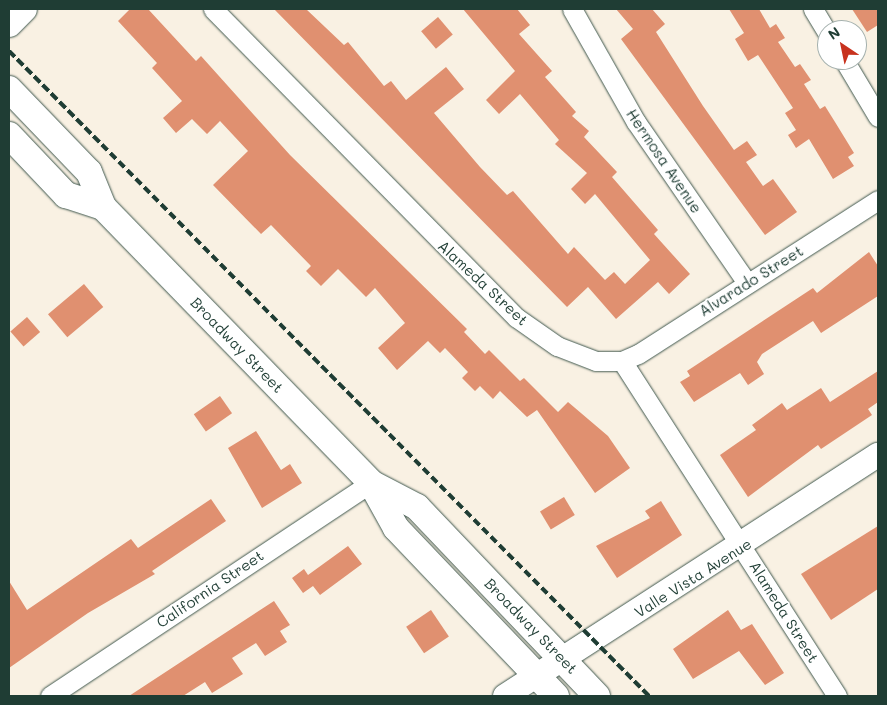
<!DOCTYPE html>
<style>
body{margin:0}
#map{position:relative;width:887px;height:705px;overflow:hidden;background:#f9f1e3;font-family:Mali,sans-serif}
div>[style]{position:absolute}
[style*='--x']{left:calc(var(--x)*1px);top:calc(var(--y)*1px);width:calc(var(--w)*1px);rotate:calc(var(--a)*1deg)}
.building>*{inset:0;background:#e09070;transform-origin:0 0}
.roads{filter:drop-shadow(0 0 1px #40584e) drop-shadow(0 0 1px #40584e)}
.minor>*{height:19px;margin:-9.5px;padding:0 9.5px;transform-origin:9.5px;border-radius:9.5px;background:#fff}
.tertiary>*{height:24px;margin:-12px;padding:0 12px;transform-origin:12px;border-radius:12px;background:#fff}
.secondary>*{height:26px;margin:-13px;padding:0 13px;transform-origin:13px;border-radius:13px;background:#fff}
.rail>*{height:4px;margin-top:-2px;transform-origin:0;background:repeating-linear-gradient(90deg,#1f3d34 0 8px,transparent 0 12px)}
span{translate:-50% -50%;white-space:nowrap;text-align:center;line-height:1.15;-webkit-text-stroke:4px #fff;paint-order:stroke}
.street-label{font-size:15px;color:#1f3d34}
.frame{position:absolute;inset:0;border:10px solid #1f3d34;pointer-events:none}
.north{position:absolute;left:817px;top:20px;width:50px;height:50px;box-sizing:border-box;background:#fff;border:1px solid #a5b1ae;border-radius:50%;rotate:326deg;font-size:14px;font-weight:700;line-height:20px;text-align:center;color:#1f3d34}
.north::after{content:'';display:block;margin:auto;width:18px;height:22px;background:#c8321e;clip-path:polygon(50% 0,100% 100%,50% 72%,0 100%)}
</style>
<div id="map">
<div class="building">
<div style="clip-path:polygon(130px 9px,148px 9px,196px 61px,201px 56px,290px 155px,467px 329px,464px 332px,485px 354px,489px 350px,520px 381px,524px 378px,558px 412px,568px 402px,608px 436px,630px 468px,595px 493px,537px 410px,527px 417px,500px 391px,493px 399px,480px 386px,475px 391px,462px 378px,468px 372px,445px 348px,440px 353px,428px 341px,397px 370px,378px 348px,405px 323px,375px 288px,366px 297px,338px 269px,321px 286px,306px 271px,311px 266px,271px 225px,261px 234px,213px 185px,248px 151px,220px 121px,207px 134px,192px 119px,176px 133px,163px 118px,182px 101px,152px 68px,157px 63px,118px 21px)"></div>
<div style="clip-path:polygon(274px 9px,306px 9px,344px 45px,348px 42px,384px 86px,391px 81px,406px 100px,446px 67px,464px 89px,434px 113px,480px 167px,507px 195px,513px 191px,568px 254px,574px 247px,605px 280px,614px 272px,625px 284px,650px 260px,595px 194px,585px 204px,571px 189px,587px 173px,555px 144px,559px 140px,520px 94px,499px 114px,486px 100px,515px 71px,463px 9px,517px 9px,530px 25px,519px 34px,552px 71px,545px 77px,576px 112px,572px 116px,589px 131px,584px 137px,617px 172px,612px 177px,658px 230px,654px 234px,690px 274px,669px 294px,658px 282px,616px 319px,588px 287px,567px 307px)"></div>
<div style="clip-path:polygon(616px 9px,652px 9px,665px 24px,656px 32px,703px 106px,734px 150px,747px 141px,757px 155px,746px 162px,763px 186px,773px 179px,797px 212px,765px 235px,621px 39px,633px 29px)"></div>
<div style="clip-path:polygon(729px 9px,759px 9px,770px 28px,776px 24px,785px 38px,778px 42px,795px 67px,800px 64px,811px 80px,804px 84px,820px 109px,825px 106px,835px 122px,854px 153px,848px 157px,854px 166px,833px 179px,809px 139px,796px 148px,788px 135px,796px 130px,785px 113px,793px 108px,758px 55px,748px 61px,735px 39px,744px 33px)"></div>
<div style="clip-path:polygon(852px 9px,878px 9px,878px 25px,867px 32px)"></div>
<div style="left:438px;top:17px;width:23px;height:22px;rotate:50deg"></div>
<div style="clip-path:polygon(869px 252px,878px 266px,878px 296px,821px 333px,813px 321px,762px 354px,757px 362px,764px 374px,748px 385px,740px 373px,694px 402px,680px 382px,690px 376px,687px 371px,813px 288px,817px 293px)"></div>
<div style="left:84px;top:284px;width:30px;height:47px;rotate:50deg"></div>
<div style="left:27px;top:317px;width:20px;height:22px;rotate:49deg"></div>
<div style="clip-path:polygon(878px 371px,878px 402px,868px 409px,872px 415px,821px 449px,818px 445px,748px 497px,720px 455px,756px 430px,752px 425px,782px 403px,787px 410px,821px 388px,830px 402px)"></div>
<div style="left:220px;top:396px;width:21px;height:32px;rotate:55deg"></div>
<div style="clip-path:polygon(256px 431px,281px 470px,290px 464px,302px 483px,262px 508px,228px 448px)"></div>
<div style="left:564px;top:497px;width:21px;height:28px;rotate:59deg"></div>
<div style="clip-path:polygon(211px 499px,226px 521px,152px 571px,155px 574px,88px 613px,9px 668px,9px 581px,27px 610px,131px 539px,138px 548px)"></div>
<div style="clip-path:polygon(661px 501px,682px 535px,617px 578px,596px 546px,650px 518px,645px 511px)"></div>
<div style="clip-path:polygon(878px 526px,878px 589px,831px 620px,801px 574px)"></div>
<div style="clip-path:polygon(348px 546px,362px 564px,320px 595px,313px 586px,303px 593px,292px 578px,304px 569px,308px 575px)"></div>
<div style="clip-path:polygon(274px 601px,290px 625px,280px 631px,287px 642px,265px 656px,256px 643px,232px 658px,243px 674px,212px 693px,205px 682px,183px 696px,129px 696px)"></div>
<div style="left:431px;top:610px;width:32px;height:30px;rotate:56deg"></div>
<div style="clip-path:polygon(728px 610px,741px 630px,752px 624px,784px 673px,765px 685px,739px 651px,693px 679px,673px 649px)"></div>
</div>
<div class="roads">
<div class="minor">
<div style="--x:213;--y:9;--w:433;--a:45.5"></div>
<div style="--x:517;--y:318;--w:49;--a:35"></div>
<div style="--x:557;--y:346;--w:42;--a:21"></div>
<div style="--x:596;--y:361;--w:26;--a:0"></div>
<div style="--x:622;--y:361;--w:17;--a:-24"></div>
<div style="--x:638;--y:354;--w:285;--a:-32.7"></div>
<div style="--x:572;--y:9;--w:130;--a:60.5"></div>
<div style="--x:636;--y:122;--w:196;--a:55.4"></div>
<div style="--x:813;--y:9;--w:27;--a:59"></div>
<div style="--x:844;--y:60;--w:66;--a:59.2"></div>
<div style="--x:622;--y:361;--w:398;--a:57.3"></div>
<div style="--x:50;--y:696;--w:385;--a:-33.6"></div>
</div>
<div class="tertiary">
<div style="--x:505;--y:696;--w:444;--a:-32.9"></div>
</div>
<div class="secondary">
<div style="--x:9;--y:24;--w:21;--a:-45"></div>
<div style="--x:9;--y:89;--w:115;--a:46.1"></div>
<div style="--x:89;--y:172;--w:38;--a:68"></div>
<div style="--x:103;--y:207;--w:385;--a:45.8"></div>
<div style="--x:371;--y:483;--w:51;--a:60.9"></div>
<div style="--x:396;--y:528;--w:232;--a:46.4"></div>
<div style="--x:9;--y:135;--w:83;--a:46.5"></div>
<div style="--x:66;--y:195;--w:39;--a:18"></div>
<div style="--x:371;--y:483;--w:52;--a:27.6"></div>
<div style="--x:417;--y:507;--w:261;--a:46.4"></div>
</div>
</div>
<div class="rail">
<div style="--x:9;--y:51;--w:909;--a:45.22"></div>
</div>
<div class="street-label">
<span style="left:664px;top:161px;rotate:56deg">Hermosa Avenue</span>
<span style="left:751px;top:281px;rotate:-32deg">Alvarado Street</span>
<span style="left:483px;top:283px;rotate:43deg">Alameda Street</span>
<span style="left:237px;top:345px;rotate:46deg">Broadway Street</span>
<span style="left:693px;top:578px;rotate:-32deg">Valle Vista Avenue</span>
<span style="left:210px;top:589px;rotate:-34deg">California Street</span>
<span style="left:784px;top:612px;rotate:58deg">Alameda Street</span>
<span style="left:531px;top:626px;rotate:46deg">Broadway Street</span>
</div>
<div class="frame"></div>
<div class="north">N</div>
</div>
